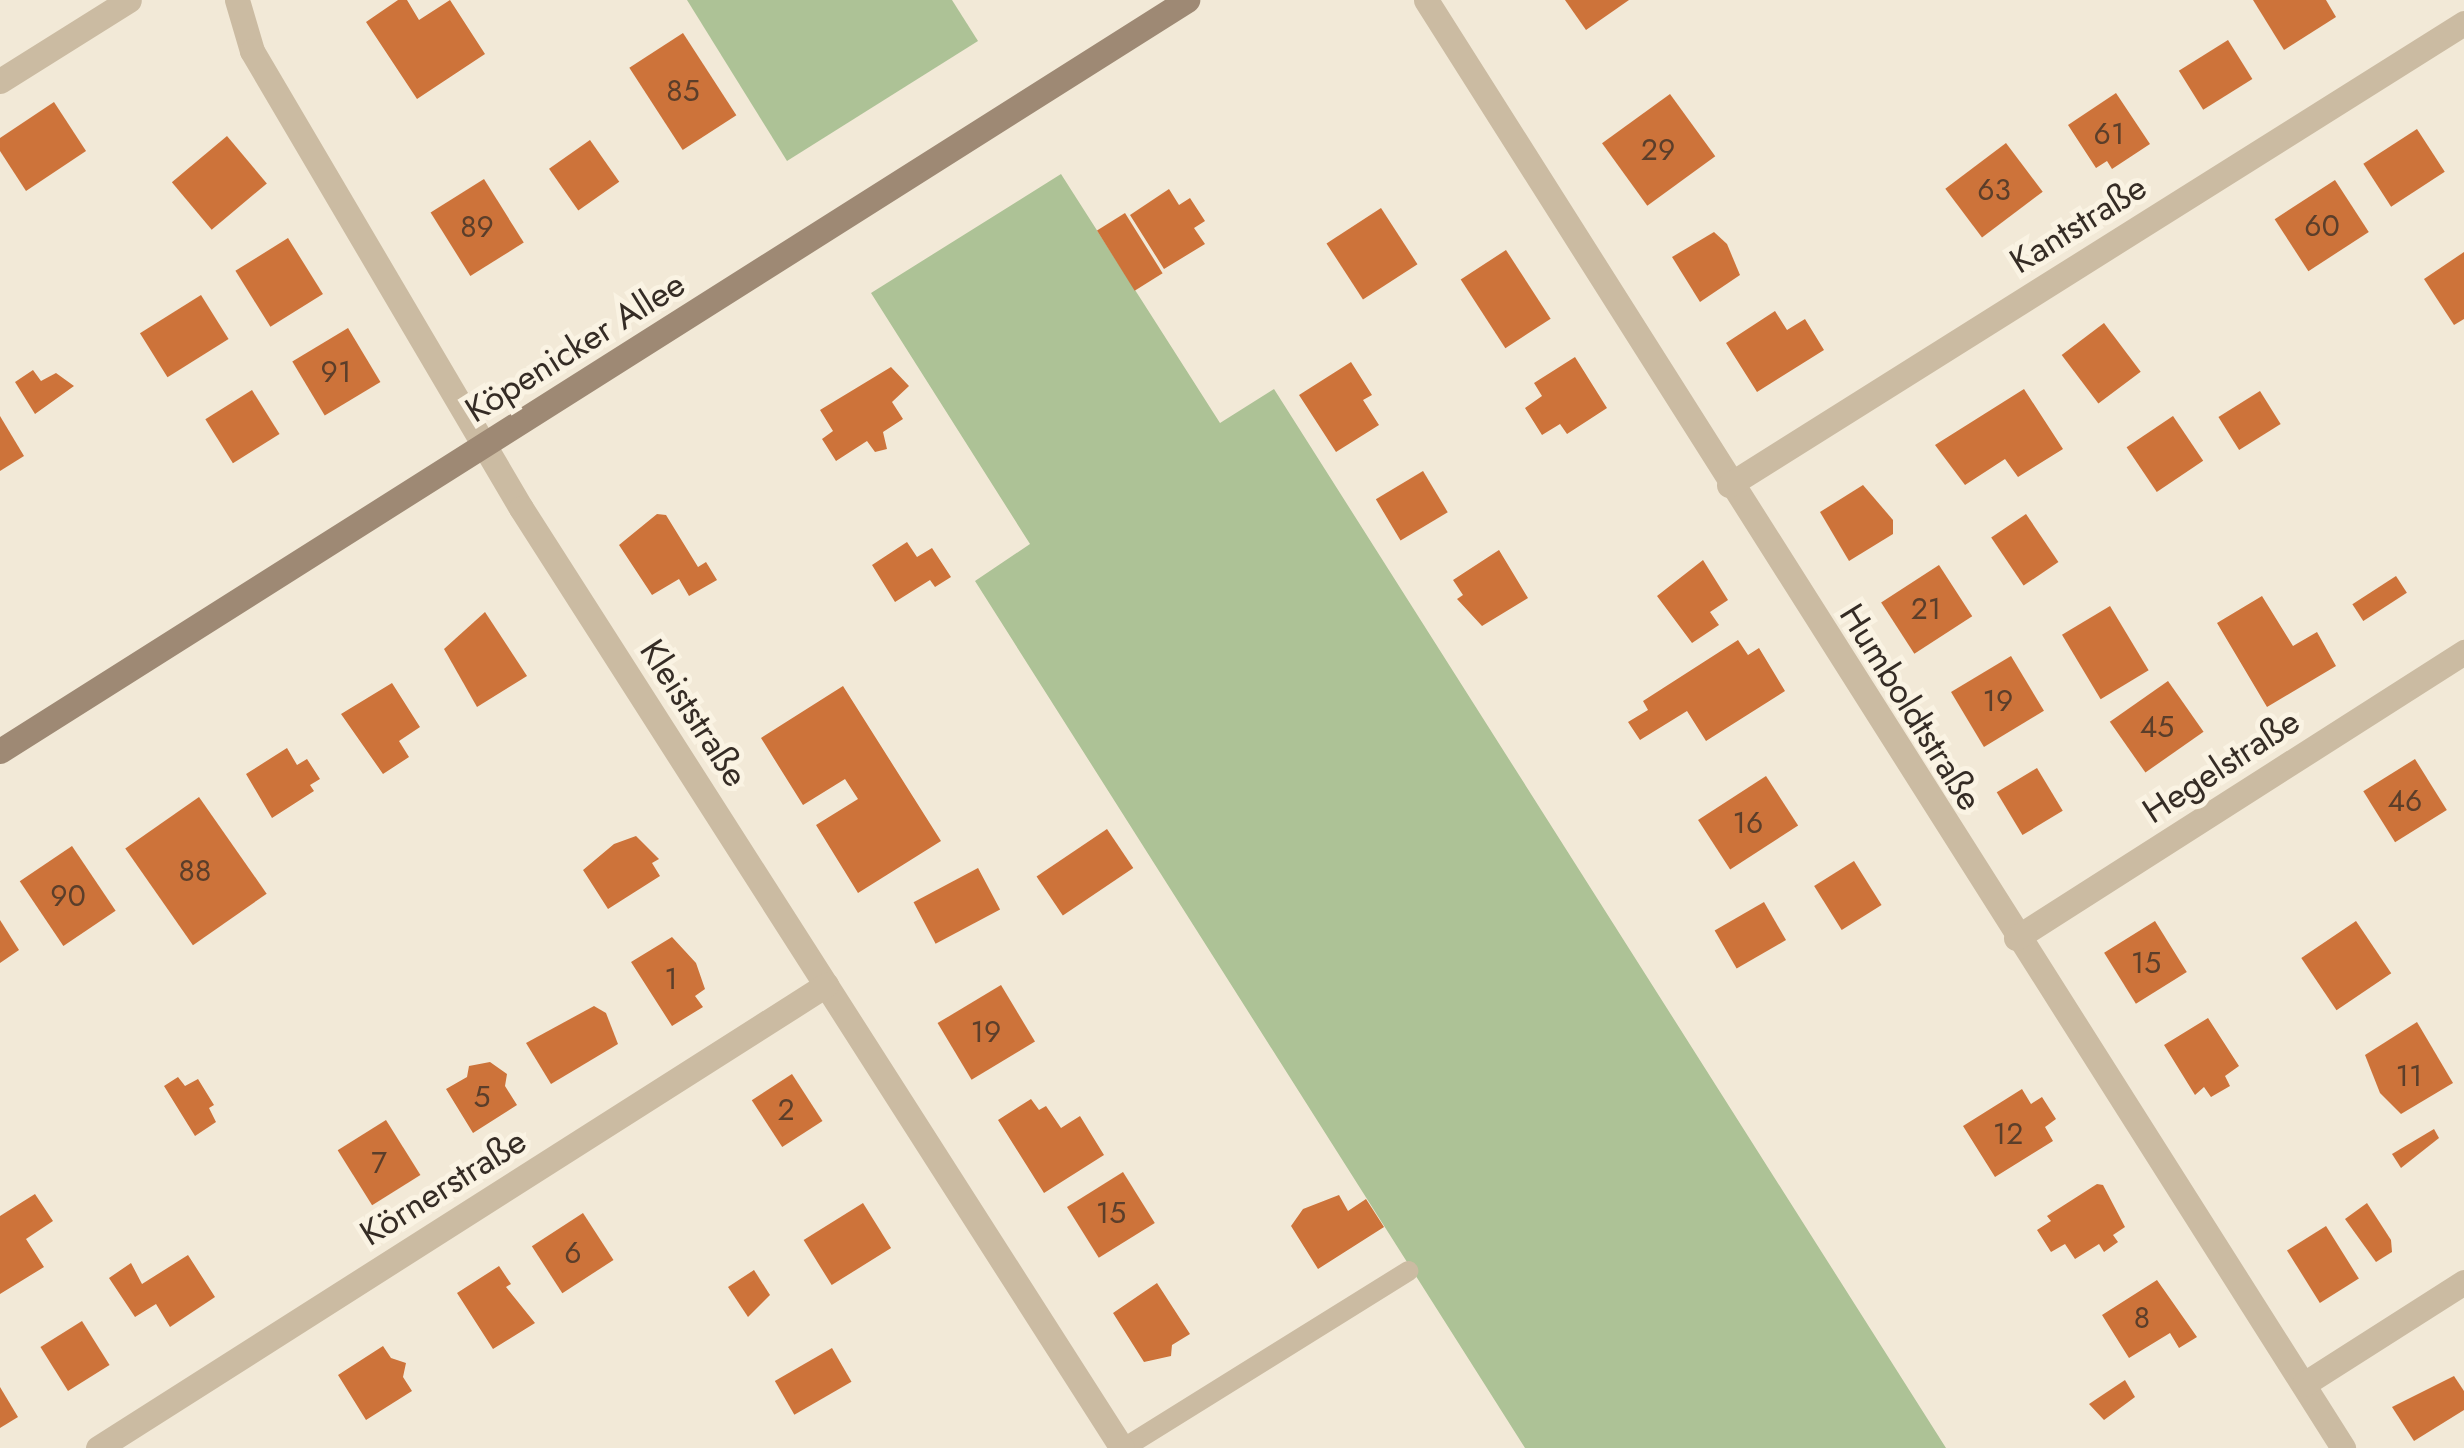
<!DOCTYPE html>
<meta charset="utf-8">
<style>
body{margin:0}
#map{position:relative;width:2464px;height:1448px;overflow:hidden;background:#f2e9d7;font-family:Jost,sans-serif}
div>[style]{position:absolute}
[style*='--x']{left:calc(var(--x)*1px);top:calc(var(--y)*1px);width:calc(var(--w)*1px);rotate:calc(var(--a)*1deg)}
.green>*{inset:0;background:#adc296}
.building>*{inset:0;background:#cd733a;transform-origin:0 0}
.lane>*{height:20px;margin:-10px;padding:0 10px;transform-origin:10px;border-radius:10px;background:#cbbba2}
.street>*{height:25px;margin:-12.5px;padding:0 12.5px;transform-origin:12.5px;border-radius:12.5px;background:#cbbba2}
.secondary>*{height:25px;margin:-12.5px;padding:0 12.5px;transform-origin:12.5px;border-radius:12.5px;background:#9e8974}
span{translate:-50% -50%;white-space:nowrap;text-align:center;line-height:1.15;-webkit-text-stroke:10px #faf3e3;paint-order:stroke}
.number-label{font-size:30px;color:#5b3e2a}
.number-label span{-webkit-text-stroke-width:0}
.street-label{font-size:35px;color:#352c25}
</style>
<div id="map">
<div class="green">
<div style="clip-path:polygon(687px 0,952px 0,978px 41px,787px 161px)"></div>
<div style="clip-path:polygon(1061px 174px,1220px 423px,1274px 389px,1946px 1448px,1525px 1448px,975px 581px,1030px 544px,871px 293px)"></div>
</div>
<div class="building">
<div style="clip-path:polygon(398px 0,407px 0,419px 20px,450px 0,485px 54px,417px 99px,366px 22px)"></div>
<div style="clip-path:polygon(1565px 0,1629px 0,1586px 30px)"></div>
<div style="clip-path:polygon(2253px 0,2326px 0,2336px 17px,2284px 50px)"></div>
<div style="left:683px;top:33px;width:98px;height:64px;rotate:57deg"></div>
<div style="left:2228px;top:40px;width:46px;height:58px;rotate:58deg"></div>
<div style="clip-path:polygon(2116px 93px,2150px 144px,2112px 169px,2107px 161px,2096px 168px,2068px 125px)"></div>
<div style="left:1670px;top:94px;width:77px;height:84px;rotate:54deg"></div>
<div style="clip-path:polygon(54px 102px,86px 151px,26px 191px,0 151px,0 138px)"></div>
<div style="left:2417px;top:129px;width:51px;height:64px;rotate:57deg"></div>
<div style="left:227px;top:136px;width:62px;height:72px;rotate:50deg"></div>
<div style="left:590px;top:140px;width:51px;height:50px;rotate:55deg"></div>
<div style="left:2006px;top:143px;width:61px;height:76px;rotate:53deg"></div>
<div style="left:484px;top:179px;width:75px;height:63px;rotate:58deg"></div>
<div style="left:2335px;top:180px;width:62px;height:72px;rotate:57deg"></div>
<div style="clip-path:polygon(1169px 189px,1179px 205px,1190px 198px,1205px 221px,1194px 228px,1205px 244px,1164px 269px,1130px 215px)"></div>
<div style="left:1381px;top:208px;width:67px;height:65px;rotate:57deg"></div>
<div style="left:1125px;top:213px;width:71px;height:33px;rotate:58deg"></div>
<div style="clip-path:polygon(1714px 232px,1727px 244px,1740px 275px,1700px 302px,1672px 257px)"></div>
<div style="left:288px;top:238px;width:66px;height:62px;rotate:58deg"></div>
<div style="left:1506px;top:250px;width:82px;height:54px;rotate:57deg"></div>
<div style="clip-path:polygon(2464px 252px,2464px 319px,2454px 325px,2424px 279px)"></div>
<div style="left:201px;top:295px;width:52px;height:72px;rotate:58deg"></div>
<div style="clip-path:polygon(1775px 311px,1787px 330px,1805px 319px,1824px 350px,1757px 392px,1726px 343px)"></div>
<div style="left:2104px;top:323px;width:61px;height:53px;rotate:53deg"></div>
<div style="left:348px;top:328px;width:63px;height:65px;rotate:59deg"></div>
<div style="clip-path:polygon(1575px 357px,1607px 408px,1567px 434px,1560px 424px,1542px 435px,1525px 408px,1542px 396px,1534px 383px)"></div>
<div style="clip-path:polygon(1351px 362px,1372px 395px,1363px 400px,1379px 425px,1336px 452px,1299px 395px)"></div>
<div style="clip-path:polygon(891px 367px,909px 386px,892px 402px,903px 419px,883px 432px,887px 449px,875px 452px,867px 441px,836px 461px,822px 439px,833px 431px,820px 410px)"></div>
<div style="clip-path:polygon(33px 370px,41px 381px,56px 373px,74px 386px,35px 414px,15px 382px)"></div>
<div style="clip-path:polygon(2024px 389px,2063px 449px,2018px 477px,2005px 459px,1965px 485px,1935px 445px)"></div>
<div style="left:252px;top:390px;width:52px;height:55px;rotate:58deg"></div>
<div style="left:2260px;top:391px;width:39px;height:49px;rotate:58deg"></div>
<div style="clip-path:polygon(0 416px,24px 456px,0 471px)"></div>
<div style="left:2173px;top:416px;width:54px;height:56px;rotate:56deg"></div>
<div style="left:1423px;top:471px;width:48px;height:55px;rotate:59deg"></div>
<div style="clip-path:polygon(1863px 485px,1893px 520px,1893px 534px,1849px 561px,1820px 512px)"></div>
<div style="clip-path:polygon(657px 514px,666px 515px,698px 567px,706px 562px,717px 580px,689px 596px,679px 579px,652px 595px,619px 545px)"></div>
<div style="left:2026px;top:514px;width:58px;height:42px;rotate:56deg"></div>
<div style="clip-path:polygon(907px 542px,917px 557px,932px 548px,951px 577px,935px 587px,930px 580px,895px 602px,872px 565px)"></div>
<div style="clip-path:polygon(1499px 550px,1528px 598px,1482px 626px,1457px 599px,1463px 595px,1453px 580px)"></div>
<div style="clip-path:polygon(1703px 560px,1728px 600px,1710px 612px,1719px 625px,1692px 643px,1657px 596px)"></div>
<div style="left:1939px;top:565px;width:61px;height:69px;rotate:57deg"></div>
<div style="left:2396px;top:576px;width:20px;height:52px;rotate:57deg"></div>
<div style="clip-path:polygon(2262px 596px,2293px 646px,2317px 632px,2336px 666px,2267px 707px,2217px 623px)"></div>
<div style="left:2110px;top:606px;width:75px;height:56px;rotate:59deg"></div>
<div style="clip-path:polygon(485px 612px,527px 676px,477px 707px,444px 649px)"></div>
<div style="clip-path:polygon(1738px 640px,1748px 655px,1759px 648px,1785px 691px,1706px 741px,1687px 711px,1640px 740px,1628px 722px,1648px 710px,1643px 701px)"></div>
<div style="left:2011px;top:656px;width:64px;height:70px;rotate:59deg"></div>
<div style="left:2168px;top:681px;width:62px;height:71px;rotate:55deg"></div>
<div style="clip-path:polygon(392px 683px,420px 727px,399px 741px,409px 757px,383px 774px,341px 714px)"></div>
<div style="clip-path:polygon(843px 686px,941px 841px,858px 893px,816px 825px,858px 799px,845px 779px,803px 805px,761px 738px)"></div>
<div style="clip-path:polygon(287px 748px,297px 765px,307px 759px,320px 779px,310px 785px,314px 791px,272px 818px,246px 774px)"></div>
<div style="left:2415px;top:759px;width:60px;height:61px;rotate:58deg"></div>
<div style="left:2037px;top:768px;width:50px;height:47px;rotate:59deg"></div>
<div style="left:1766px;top:776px;width:59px;height:81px;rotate:57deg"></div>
<div style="left:199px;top:797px;width:118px;height:90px;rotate:55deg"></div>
<div style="left:1107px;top:829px;width:47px;height:85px;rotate:56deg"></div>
<div style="clip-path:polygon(636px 836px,659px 859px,652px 863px,660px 876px,608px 909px,583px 870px,614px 844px)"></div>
<div style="left:72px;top:846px;width:78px;height:63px;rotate:56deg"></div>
<div style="left:1854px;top:861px;width:52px;height:47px;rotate:58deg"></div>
<div style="left:978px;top:868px;width:47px;height:73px;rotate:62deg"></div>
<div style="left:1764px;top:902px;width:44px;height:57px;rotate:60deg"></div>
<div style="clip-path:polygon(0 920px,19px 950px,0 963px)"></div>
<div style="left:2155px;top:921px;width:60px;height:60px;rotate:58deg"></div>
<div style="left:2356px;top:921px;width:63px;height:66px;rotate:56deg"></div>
<div style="clip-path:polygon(672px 937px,696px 963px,705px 989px,695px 996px,703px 1007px,672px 1026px,631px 962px)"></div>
<div style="left:1001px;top:985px;width:66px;height:74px;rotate:59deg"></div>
<div style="clip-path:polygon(594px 1006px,606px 1013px,618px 1044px,551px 1084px,526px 1043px)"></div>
<div style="clip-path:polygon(2208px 1018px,2239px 1066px,2225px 1076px,2230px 1086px,2211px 1097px,2204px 1087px,2195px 1095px,2164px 1045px)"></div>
<div style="clip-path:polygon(2417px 1022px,2453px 1083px,2401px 1114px,2380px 1093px,2365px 1055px)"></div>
<div style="clip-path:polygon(490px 1062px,507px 1074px,505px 1086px,517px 1105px,473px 1133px,446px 1089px,467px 1077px,469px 1066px)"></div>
<div style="left:792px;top:1074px;width:56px;height:48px;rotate:57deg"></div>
<div style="clip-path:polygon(178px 1077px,185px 1086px,198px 1079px,214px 1105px,209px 1108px,216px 1122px,195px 1136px,164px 1086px)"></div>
<div style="clip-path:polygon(2022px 1089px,2031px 1104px,2042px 1097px,2056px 1119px,2045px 1127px,2053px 1141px,1995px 1177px,1963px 1126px)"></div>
<div style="clip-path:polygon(1031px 1099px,1039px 1110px,1046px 1106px,1061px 1128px,1080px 1116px,1104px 1155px,1044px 1193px,998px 1120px)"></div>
<div style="left:386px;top:1120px;width:65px;height:57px;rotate:58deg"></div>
<div style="clip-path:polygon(2434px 1129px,2439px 1138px,2401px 1168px,2392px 1154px)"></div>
<div style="left:1123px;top:1172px;width:60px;height:66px;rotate:58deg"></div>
<div style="clip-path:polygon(2097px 1184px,2103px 1185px,2125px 1227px,2113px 1235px,2118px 1242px,2104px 1252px,2099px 1244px,2075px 1259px,2065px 1244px,2051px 1252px,2037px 1230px,2051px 1221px,2047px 1216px)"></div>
<div style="clip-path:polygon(35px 1194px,53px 1221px,26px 1239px,44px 1267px,0 1294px,0 1216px)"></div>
<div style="clip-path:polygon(1339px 1195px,1348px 1211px,1366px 1199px,1384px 1227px,1318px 1269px,1291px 1226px,1303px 1209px)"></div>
<div style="left:863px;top:1203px;width:53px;height:70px;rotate:58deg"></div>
<div style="clip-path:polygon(2367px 1203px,2391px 1240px,2392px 1252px,2376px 1262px,2345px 1219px)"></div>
<div style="left:583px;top:1213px;width:56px;height:61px;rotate:57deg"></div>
<div style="left:2326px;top:1226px;width:62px;height:46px;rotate:58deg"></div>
<div style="clip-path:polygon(188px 1255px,215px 1297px,170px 1327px,156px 1304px,135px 1317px,109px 1278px,131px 1263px,142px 1284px)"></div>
<div style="clip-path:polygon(499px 1266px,511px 1284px,506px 1287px,535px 1323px,493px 1349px,457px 1293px)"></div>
<div style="clip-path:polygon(754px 1270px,770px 1295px,748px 1317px,728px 1287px)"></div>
<div style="clip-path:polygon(2157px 1280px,2197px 1337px,2179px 1348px,2170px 1333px,2129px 1358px,2102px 1315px)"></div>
<div style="clip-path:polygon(1157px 1283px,1190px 1334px,1172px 1345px,1171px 1356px,1144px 1362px,1113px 1313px)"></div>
<div style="left:82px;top:1321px;width:52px;height:49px;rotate:58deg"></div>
<div style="clip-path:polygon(383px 1346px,391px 1358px,406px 1363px,403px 1377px,412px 1391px,366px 1420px,338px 1375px)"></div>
<div style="left:832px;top:1348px;width:39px;height:66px;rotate:60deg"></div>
<div style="clip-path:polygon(2454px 1376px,2464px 1391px,2464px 1410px,2414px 1441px,2392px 1407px)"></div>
<div style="clip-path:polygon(2125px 1380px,2135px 1397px,2104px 1420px,2089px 1404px)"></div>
<div style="clip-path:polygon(0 1387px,18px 1417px,0 1428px)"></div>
</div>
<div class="lane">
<div style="--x:1124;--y:1448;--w:335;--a:-31.9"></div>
</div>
<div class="street">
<div style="--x:237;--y:0;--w:53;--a:73.6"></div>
<div style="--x:252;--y:51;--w:530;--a:59.52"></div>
<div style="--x:521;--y:508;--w:1116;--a:57.41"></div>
<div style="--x:1426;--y:0;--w:1714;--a:57.65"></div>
<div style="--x:0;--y:81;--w:152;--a:-32.1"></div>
<div style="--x:1729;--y:485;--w:868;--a:-32.15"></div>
<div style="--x:2016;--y:938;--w:532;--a:-32.55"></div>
<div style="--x:2304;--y:1384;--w:190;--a:-32.5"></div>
<div style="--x:98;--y:1448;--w:863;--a:-32.46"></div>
</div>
<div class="secondary">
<div style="--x:0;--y:751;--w:1405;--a:-32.32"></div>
</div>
<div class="number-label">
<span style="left:683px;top:91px">85</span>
<span style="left:2109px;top:134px">61</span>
<span style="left:1658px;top:150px">29</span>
<span style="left:1994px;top:190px">63</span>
<span style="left:2322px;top:226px">60</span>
<span style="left:477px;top:227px">89</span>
<span style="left:336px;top:372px">91</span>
<span style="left:1926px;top:609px">21</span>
<span style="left:1998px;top:701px">19</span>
<span style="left:2157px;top:727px">45</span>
<span style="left:2405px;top:801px">46</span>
<span style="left:1748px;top:823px">16</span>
<span style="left:195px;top:871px">88</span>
<span style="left:68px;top:896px">90</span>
<span style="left:2146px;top:963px">15</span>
<span style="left:671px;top:979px">1</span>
<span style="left:986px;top:1032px">19</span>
<span style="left:2409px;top:1076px">11</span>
<span style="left:482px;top:1097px">5</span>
<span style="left:786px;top:1110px">2</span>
<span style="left:2008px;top:1134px">12</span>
<span style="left:379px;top:1163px">7</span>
<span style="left:1111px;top:1213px">15</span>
<span style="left:573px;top:1253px">6</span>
<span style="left:2142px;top:1318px">8</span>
</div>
<div class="street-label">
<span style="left:2078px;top:224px;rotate:-32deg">Kantstraße</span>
<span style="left:575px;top:347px;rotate:-32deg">Köpenicker Allee</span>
<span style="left:1911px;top:707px;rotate:58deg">Humboldtstraße</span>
<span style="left:694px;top:713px;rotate:57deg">Kleiststraße</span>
<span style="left:2221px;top:766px;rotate:-33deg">Hegelstraße</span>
<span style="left:443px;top:1187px;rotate:-32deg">Körnerstraße</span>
</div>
</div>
